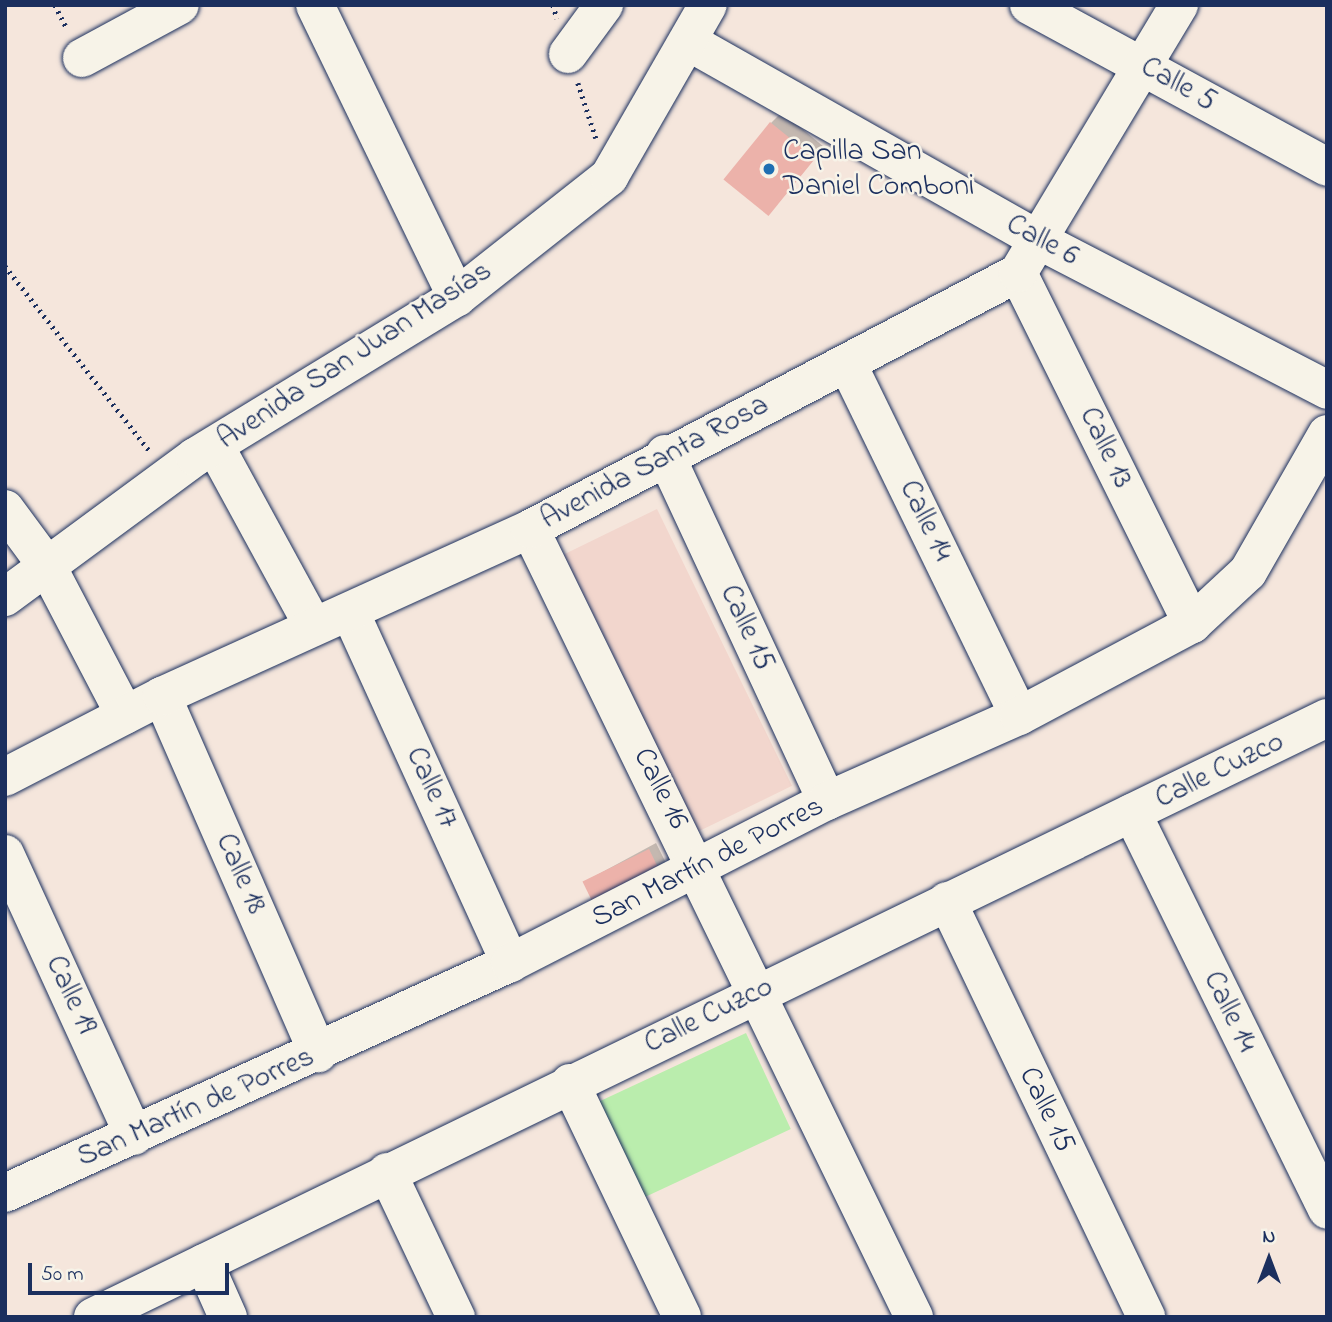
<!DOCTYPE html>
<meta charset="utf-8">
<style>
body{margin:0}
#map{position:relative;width:1332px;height:1322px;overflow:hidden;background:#f5e6dc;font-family:"Indie Flower",sans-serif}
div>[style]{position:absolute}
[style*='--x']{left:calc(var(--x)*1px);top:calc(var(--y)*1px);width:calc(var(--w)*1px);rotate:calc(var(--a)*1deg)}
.built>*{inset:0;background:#f2d6cd;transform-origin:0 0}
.green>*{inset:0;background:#baedad;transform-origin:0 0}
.shadow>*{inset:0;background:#0003}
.building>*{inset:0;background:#ecb2aa;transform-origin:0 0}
.path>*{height:4.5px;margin-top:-2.25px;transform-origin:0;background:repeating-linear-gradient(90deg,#1b2f5e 0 2px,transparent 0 7px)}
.roads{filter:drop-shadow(0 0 2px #1b2f5e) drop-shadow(0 0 2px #1b2f5e)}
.minor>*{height:38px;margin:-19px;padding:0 19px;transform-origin:19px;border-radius:19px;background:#f7f3e8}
.dots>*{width:19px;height:19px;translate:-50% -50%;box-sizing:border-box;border:4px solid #f7f3e8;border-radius:50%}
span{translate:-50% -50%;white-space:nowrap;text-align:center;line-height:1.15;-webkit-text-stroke:5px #f7f3e8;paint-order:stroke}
.street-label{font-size:30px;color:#1b2f5e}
.poi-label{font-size:30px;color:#1b2f5e}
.left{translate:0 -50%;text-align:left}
.frame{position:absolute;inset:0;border:7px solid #1b2f5e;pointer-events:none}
.north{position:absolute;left:1234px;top:1224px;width:70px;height:70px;-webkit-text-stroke:5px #f7f3e8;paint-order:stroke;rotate:0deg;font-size:19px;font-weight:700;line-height:28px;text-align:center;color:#1b2f5e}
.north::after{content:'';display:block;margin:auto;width:24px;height:32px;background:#1b2f5e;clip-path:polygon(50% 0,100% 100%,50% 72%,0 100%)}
.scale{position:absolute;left:28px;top:1263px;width:201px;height:32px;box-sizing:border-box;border:4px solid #1b2f5e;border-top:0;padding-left:9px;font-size:21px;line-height:24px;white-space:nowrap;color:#1b2f5e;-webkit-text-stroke:5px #f7f3e8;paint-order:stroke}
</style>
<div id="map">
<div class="built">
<div style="left:657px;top:509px;width:308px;height:106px;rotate:64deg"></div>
</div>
<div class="green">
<div style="left:746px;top:1033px;width:106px;height:162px;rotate:65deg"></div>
</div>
<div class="shadow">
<div style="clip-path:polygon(782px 112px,824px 147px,779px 202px,771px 123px)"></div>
<div style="clip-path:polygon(656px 843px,666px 863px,659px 870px,584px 882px)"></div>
</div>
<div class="building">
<div style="left:770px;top:122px;width:58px;height:74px;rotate:39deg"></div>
<div style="left:649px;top:849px;width:25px;height:74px;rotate:64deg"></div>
</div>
<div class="path">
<div style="--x:55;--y:5;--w:27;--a:63"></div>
<div style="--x:553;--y:5;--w:14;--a:73"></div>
<div style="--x:578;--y:83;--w:58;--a:71.9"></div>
<div style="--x:5;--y:266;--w:234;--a:52"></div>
</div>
<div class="roads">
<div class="minor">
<div style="--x:315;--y:5;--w:325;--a:64.1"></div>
<div style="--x:1029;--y:5;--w:339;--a:28.5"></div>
<div style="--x:689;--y:42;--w:406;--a:29.5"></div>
<div style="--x:1042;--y:242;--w:321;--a:27.4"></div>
<div style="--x:568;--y:54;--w:61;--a:-53.7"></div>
<div style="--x:82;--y:58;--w:111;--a:-28.4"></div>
<div style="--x:1018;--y:273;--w:392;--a:63.6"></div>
<div style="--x:848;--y:365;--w:390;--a:64"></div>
<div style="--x:215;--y:446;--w:205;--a:61.4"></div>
<div style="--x:665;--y:454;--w:383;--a:65"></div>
<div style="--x:5;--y:509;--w:71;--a:53.6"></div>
<div style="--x:47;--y:566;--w:168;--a:62.4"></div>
<div style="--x:530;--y:529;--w:877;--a:64.02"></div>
<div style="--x:5;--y:597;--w:236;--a:-36.4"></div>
<div style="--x:195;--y:457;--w:307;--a:-31.4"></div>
<div style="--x:457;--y:297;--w:194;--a:-38.3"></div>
<div style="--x:609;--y:177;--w:198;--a:-60.1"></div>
<div style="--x:351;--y:614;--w:384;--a:65.5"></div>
<div style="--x:162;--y:696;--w:390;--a:66.4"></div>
<div style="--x:5;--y:777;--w:177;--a:-27.3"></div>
<div style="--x:162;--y:696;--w:404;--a:-24.4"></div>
<div style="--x:530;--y:529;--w:551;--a:-27.68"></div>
<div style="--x:1018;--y:273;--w:313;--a:-59"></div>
<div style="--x:1132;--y:813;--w:442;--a:63.8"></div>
<div style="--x:5;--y:854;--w:310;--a:65.4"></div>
<div style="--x:947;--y:901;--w:461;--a:64.4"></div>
<div style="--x:570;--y:1083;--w:259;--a:64.4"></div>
<div style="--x:387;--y:1172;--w:161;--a:64.6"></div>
<div style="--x:5;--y:1193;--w:555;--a:-24.49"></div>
<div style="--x:510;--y:963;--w:356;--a:-27.1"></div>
<div style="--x:827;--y:801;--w:210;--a:-23.9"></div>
<div style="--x:1019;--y:716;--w:196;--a:-28"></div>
<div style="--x:1192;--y:624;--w:76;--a:-42.9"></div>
<div style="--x:1248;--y:572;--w:159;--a:-60.2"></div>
<div style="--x:204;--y:1263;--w:59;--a:66"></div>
<div style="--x:93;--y:1317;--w:1372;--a:-25.89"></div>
</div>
</div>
<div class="dots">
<div style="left:769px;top:169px;background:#1f6fb2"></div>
</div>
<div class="street-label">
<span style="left:1178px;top:85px;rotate:29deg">Calle 5</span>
<span style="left:1042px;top:241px;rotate:28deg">Calle 6</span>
<span style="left:355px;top:356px;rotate:-33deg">Avenida San Juan Masías</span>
<span style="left:1105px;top:448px;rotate:64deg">Calle 13</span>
<span style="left:655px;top:463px;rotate:-28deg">Avenida Santa Rosa</span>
<span style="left:925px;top:521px;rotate:64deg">Calle 14</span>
<span style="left:746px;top:628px;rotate:65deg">Calle 15</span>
<span style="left:1220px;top:771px;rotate:-26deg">Calle Cuzco</span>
<span style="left:431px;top:788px;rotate:65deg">Calle 17</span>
<span style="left:660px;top:789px;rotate:63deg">Calle 16</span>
<span style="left:708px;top:863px;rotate:-27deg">San Martín de Porres</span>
<span style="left:240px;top:874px;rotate:66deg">Calle 18</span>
<span style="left:70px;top:995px;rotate:65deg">Calle 19</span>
<span style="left:1229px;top:1012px;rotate:64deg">Calle 14</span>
<span style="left:709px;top:1016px;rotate:-26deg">Calle Cuzco</span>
<span style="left:196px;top:1108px;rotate:-24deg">San Martín de Porres</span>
<span style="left:1046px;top:1110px;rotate:64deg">Calle 15</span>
</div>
<div class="poi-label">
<span class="left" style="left:783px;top:169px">Capilla San<br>Daniel Comboni</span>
</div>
<div class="frame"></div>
<div class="north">N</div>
<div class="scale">50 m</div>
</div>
